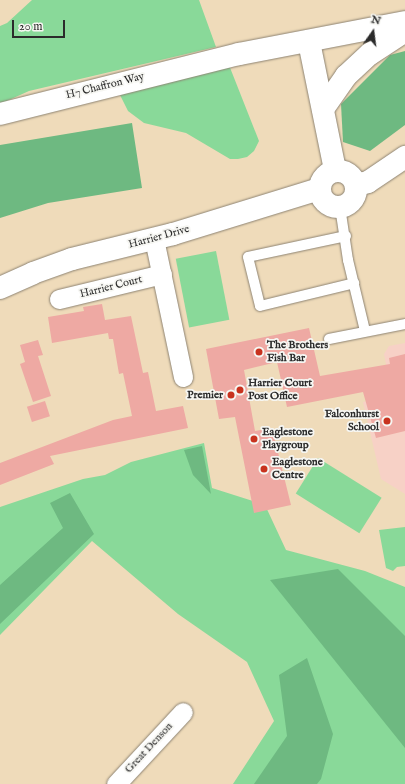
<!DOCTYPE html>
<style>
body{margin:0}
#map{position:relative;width:405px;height:784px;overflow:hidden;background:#efdbba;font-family:"IM FELL English",serif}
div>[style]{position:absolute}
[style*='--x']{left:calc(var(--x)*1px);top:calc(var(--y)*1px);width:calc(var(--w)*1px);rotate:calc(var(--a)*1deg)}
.built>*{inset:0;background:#f7d1c6}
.green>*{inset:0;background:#89d999;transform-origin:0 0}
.forest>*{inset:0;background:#6eb981}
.building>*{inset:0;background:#eea9a3;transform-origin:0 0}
.roads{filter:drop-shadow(0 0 1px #8d8372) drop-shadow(0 0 1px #8d8372)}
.service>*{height:10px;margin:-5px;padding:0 5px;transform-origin:5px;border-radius:5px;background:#fff}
.minor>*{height:19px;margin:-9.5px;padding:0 9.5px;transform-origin:9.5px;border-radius:9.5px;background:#fff}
.tertiary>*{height:22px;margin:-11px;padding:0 11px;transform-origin:11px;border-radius:11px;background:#fff}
.tertiary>.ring{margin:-11px;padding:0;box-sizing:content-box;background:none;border:22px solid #fff;border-radius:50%}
.dots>*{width:11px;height:11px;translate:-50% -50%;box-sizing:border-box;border:2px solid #f6f6f2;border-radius:50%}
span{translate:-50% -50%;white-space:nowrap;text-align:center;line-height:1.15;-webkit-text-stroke:3.5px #f6f6f2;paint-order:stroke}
.street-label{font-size:11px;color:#2b2b2b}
.poi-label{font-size:11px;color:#2b2b2b;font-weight:700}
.left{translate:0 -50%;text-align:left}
.right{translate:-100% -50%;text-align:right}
.north{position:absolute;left:353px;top:12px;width:40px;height:40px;-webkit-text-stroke:3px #f6f6f2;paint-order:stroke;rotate:14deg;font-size:11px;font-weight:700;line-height:16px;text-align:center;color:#2b2b2b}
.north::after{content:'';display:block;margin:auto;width:14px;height:18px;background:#2b2b2b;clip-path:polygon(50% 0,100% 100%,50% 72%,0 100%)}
.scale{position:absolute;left:12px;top:20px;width:53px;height:18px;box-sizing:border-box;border:2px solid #2b2b2b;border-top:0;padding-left:5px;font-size:12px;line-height:14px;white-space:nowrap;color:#2b2b2b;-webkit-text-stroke:3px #f6f6f2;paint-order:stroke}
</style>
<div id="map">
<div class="built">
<div style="clip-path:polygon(405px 343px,405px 494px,381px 479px,363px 402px,392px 395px,384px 354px,389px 346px)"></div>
</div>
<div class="green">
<div style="clip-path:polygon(32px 0,199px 0,216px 47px,29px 91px,0 104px,0 26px,7px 23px)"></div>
<div style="clip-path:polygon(227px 60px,259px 141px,254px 151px,247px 157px,238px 159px,230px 159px,186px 133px,144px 123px,128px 111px,114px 83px)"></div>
<div style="left:216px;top:251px;width:70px;height:41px;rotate:79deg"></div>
<div style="clip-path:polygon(204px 443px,212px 488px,265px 505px,286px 550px,365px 571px,405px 587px,405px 784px,233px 784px,274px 721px,247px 662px,178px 614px,92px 541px,0 635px,0 507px,83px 479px,105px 475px,131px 462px)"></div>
<div style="left:318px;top:458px;width:75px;height:42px;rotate:32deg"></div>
<div style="clip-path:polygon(405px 527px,405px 566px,397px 567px,393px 571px,386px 568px,379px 530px)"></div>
</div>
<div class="forest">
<div style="clip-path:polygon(405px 51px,405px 125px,370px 151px,343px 142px,341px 104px,390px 55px)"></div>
<div style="clip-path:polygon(132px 123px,142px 188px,48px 203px,0 218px,0 145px)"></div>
<div style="clip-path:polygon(202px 446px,211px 494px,193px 475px,184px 450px)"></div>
<div style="clip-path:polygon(70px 493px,94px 534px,0 624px,0 585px,63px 528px,50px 503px)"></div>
<div style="clip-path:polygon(338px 569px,405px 636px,405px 748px,270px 580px)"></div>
<div style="clip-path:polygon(307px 658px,333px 734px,321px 779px,317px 784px,254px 784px,287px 736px,279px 675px)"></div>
</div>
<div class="building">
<div style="clip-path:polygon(102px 304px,105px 320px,131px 316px,143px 373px,148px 372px,156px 411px,183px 406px,188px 428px,50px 456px,54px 464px,0 485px,0 463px,113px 420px,132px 416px,123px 373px,119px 374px,113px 339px,109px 339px,108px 333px,52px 343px,48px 317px,84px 311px,83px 307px)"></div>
<div style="clip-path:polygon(309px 328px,320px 376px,390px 364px,389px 358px,405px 354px,405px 431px,376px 438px,363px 392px,287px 407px,277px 362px,244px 370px,255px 431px,272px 428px,291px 505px,254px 513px,235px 417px,219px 419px,206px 349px)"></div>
<div style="clip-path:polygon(38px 340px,43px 355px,38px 356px,51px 396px,33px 402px,20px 364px,25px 362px,20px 345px)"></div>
<div style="left:45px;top:401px;width:16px;height:19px;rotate:72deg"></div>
</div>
<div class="roads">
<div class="service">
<div style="--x:340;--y:207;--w:54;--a:81.4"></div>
<div style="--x:348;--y:260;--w:73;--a:76.5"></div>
<div style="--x:346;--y:236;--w:100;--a:167.9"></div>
<div style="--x:248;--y:257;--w:50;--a:76.2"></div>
<div style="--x:260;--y:306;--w:97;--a:-13.7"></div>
<div style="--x:329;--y:339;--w:77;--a:-11.2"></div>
</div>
<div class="minor">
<div style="--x:154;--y:239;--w:141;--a:78.1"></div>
<div style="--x:59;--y:299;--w:106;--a:-13.6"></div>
<div style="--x:116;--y:784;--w:98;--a:-47.1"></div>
</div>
<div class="tertiary">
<div style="--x:309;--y:42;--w:131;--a:78.5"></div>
<div style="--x:323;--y:109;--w:40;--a:-55.1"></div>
<div style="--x:346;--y:76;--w:33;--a:-43"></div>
<div style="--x:370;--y:54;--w:42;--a:-33.3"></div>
<div style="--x:0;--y:114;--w:246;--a:-14.1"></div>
<div style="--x:239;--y:54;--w:169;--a:-10.9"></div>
<div class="ring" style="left:320px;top:171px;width:14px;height:14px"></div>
<div style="--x:357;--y:185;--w:11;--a:-15"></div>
<div style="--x:368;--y:182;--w:45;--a:-34"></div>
<div style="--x:0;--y:288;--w:36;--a:-24"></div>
<div style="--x:33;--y:273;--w:41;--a:-19.7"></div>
<div style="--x:72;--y:259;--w:104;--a:-13.9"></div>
<div style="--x:173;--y:234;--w:153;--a:-17.1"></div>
</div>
</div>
<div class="dots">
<div style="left:259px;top:352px;background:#c8321e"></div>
<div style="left:240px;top:390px;background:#c8321e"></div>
<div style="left:231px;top:395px;background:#c8321e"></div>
<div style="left:387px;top:421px;background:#c8321e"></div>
<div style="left:254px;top:439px;background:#c8321e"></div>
<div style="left:264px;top:469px;background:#c8321e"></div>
</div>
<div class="street-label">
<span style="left:105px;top:86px;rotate:-14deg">H7 Chaffron Way</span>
<span style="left:159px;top:237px;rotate:-15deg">Harrier Drive</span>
<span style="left:111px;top:287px;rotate:-14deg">Harrier Court</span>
<span style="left:149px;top:748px;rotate:-47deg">Great Denson</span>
</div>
<div class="poi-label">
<span class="left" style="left:267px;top:352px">The Brothers<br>Fish Bar</span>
<span class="left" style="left:248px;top:390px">Harrier Court<br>Post Office</span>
<span class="right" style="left:223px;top:395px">Premier</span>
<span class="right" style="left:379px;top:421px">Falconhurst<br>School</span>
<span class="left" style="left:262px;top:439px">Eaglestone<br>Playgroup</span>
<span class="left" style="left:272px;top:469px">Eaglestone<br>Centre</span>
</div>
<div class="north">N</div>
<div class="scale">20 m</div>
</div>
